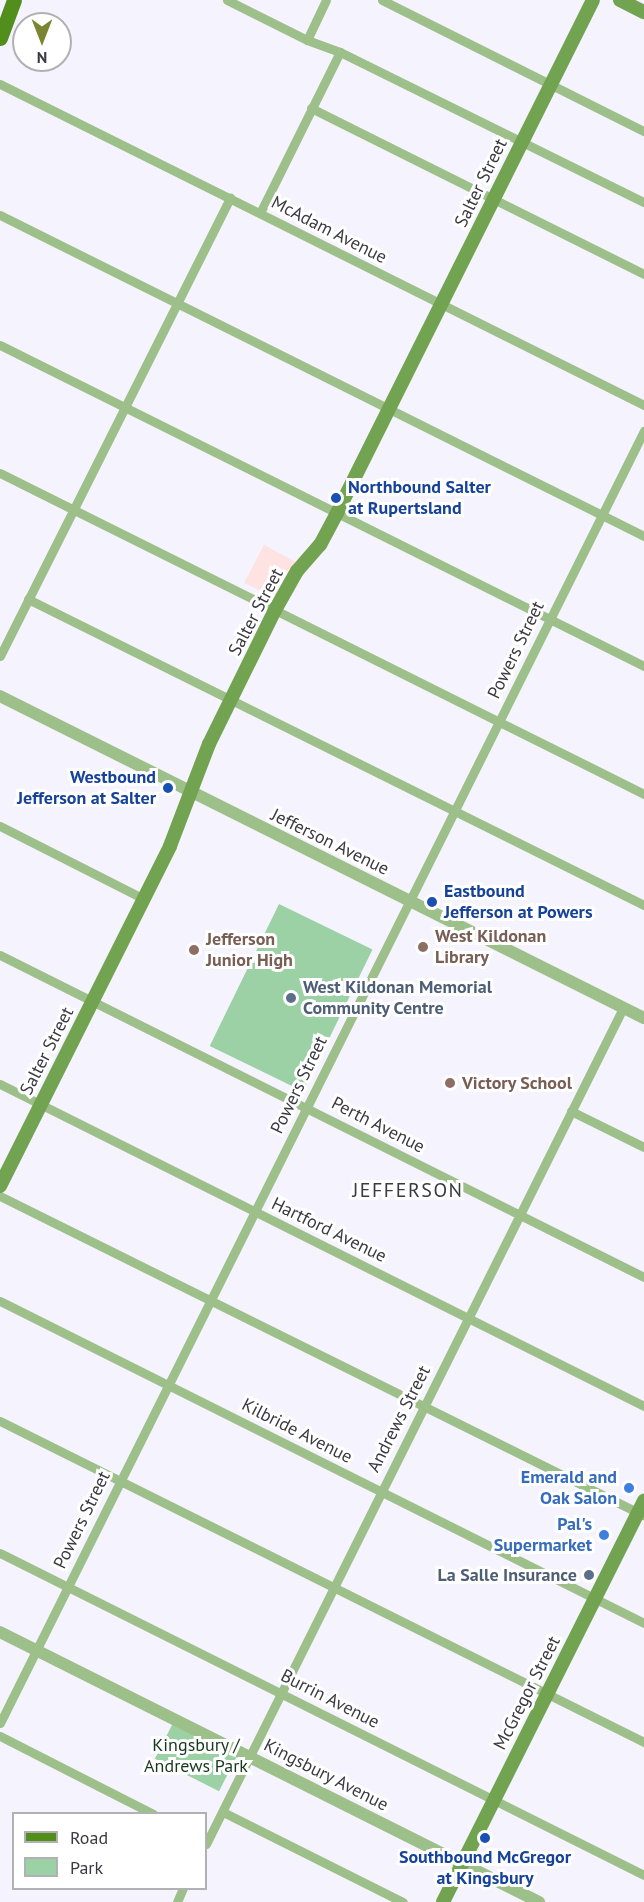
<!DOCTYPE html>
<style>
body{margin:0}
#map{position:relative;width:644px;height:1902px;overflow:hidden;background:#f5f3fd;font-family:"PT Sans",sans-serif}
div>[style]{position:absolute}
[style*='--x']{left:calc(var(--x)*1px);top:calc(var(--y)*1px);width:calc(var(--w)*1px);rotate:calc(var(--a)*1deg)}
.commercial>*{inset:0;background:#fee3e2}
.green>*{inset:0;background:#9cd1a5;transform-origin:0 0}
.minor>*{height:9px;margin:-4.5px;padding:0 4.5px;transform-origin:4.5px;border-radius:4.5px;background:#9dbf89}
.tertiary>*{height:12px;margin:-6px;padding:0 6px;transform-origin:6px;border-radius:6px;background:#9dbf89}
.secondary>*{height:14px;margin:-7px;padding:0 7px;transform-origin:7px;border-radius:7px;background:#72a351}
.primary>*{height:15px;margin:-7.5px;padding:0 7.5px;transform-origin:7.5px;border-radius:7.5px;background:#528e1b}
.dots>*{width:16px;height:16px;translate:-50% -50%;box-sizing:border-box;border:3px solid #fff;border-radius:50%}
span{translate:-50% -50%;white-space:nowrap;text-align:center;line-height:1.15;-webkit-text-stroke:6px #fff;paint-order:stroke}
.street-label{font-size:18px;color:#3b3942}
.transit-label{font-size:18px;color:#164399;font-weight:700}
.left{translate:0 -50%;text-align:left}
.right{translate:-100% -50%;text-align:right}
.education-label{font-size:18px;color:#785e54;font-weight:700}
.service-label{font-size:18px;color:#4e5e75;font-weight:700}
.shop-label{font-size:18px;color:#366cbe;font-weight:700}
.park-label{font-size:18px;color:#16381e}
.neighbourhood-label{font-size:20px;color:#3b3942;letter-spacing:1.5px}
.legend{position:absolute;left:12px;top:1812px;width:195px;height:78px;box-sizing:border-box;background:#fff;border:2px solid #b1b0b3;margin:0;padding:8px 10px;list-style:none;font-size:18px;color:#3b3942}
.legend li{display:flex;align-items:center;gap:12px;height:30px}
.legend b{width:30px;border:2px solid #b1b0b3}
.north{position:absolute;left:12px;top:12px;width:60px;height:60px;box-sizing:border-box;background:#fff;border:2px solid #b1b0b3;border-radius:50%;rotate:180deg;font-size:16px;font-weight:700;line-height:24px;text-align:center;color:#3b3942}
.north::after{content:'';display:block;margin:auto;width:21px;height:27px;background:#7b8531;clip-path:polygon(50% 0,100% 100%,50% 72%,0 100%)}
</style>
<div id="map">
<div class="commercial">
<div style="clip-path:polygon(264px 545px,296px 562px,286px 572px,274px 597px,244px 583px)"></div>
</div>
<div class="green">
<div style="left:279px;top:904px;width:104px;height:158px;rotate:26deg"></div>
<div style="left:173px;top:1723px;width:72px;height:40px;rotate:27deg"></div>
</div>
<div class="minor">
<div style="--x:227;--y:0;--w:89;--a:26.6"></div>
<div style="--x:307;--y:40;--w:35;--a:20"></div>
<div style="--x:340;--y:52;--w:339;--a:26.3"></div>
<div style="--x:382;--y:0;--w:293;--a:26.6"></div>
<div style="--x:307;--y:40;--w:44;--a:-64.6"></div>
<div style="--x:0;--y:84;--w:720;--a:26.49"></div>
<div style="--x:311;--y:108;--w:372;--a:26.5"></div>
<div style="--x:260;--y:213;--w:180;--a:-63.6"></div>
<div style="--x:0;--y:215;--w:720;--a:26.49"></div>
<div style="--x:0;--y:345;--w:720;--a:26.49"></div>
<div style="--x:0;--y:473;--w:720;--a:26.49"></div>
<div style="--x:28;--y:599;--w:688;--a:26.42"></div>
<div style="--x:0;--y:656;--w:513;--a:-63.33"></div>
<div style="--x:0;--y:826;--w:161;--a:26.9"></div>
<div style="--x:0;--y:955;--w:720;--a:26.57"></div>
<div style="--x:0;--y:1084;--w:720;--a:26.57"></div>
<div style="--x:571;--y:1111;--w:81;--a:26.3"></div>
<div style="--x:0;--y:1196;--w:718;--a:26.39"></div>
<div style="--x:0;--y:1301;--w:720;--a:26.57"></div>
<div style="--x:0;--y:1421;--w:720;--a:26.49"></div>
<div style="--x:0;--y:1553;--w:720;--a:26.57"></div>
<div style="--x:0;--y:1723;--w:1444;--a:-63.51"></div>
<div style="--x:0;--y:1736;--w:172;--a:27"></div>
<div style="--x:223;--y:1812;--w:201;--a:26.6"></div>
<div style="--x:206;--y:1844;--w:934;--a:-63.49"></div>
<div style="--x:177;--y:1902;--w:15;--a:-67"></div>
</div>
<div class="tertiary">
<div style="--x:0;--y:696;--w:720;--a:26.57"></div>
<div style="--x:0;--y:1632;--w:603;--a:26.61"></div>
</div>
<div class="secondary">
<div style="--x:620;--y:0;--w:27;--a:27"></div>
<div style="--x:0;--y:1186;--w:380;--a:-63.4"></div>
<div style="--x:170;--y:846;--w:109;--a:-69.1"></div>
<div style="--x:209;--y:744;--w:149;--a:-63.8"></div>
<div style="--x:275;--y:610;--w:45;--a:-60.6"></div>
<div style="--x:297;--y:571;--w:35;--a:-49"></div>
<div style="--x:320;--y:545;--w:36;--a:-62"></div>
<div style="--x:337;--y:513;--w:573;--a:-63.48"></div>
<div style="--x:443;--y:1902;--w:449;--a:-63.4"></div>
</div>
<div class="primary">
<div style="--x:0;--y:38;--w:40;--a:-69.8"></div>
</div>
<div class="dots">
<div style="left:336px;top:498px;background:#1a4fb4"></div>
<div style="left:168px;top:788px;background:#1a4fb4"></div>
<div style="left:432px;top:902px;background:#1a4fb4"></div>
<div style="left:423px;top:947px;background:#8d6e63"></div>
<div style="left:194px;top:950px;background:#8d6e63"></div>
<div style="left:291px;top:998px;background:#5c6f8a"></div>
<div style="left:450px;top:1083px;background:#8d6e63"></div>
<div style="left:629px;top:1488px;background:#3f7fe0"></div>
<div style="left:604px;top:1535px;background:#3f7fe0"></div>
<div style="left:589px;top:1575px;background:#5c6f8a"></div>
<div style="left:485px;top:1838px;background:#1a4fb4"></div>
</div>
<div class="street-label">
<span style="left:481px;top:183px;rotate:-64deg">Salter Street</span>
<span style="left:329px;top:230px;rotate:27deg">McAdam Avenue</span>
<span style="left:256px;top:612px;rotate:-62deg">Salter Street</span>
<span style="left:516px;top:650px;rotate:-64deg">Powers Street</span>
<span style="left:330px;top:842px;rotate:26deg">Jefferson Avenue</span>
<span style="left:47px;top:1051px;rotate:-63deg">Salter Street</span>
<span style="left:299px;top:1085px;rotate:-64deg">Powers Street</span>
<span style="left:378px;top:1125px;rotate:27deg">Perth Avenue</span>
<span style="left:329px;top:1230px;rotate:26deg">Hartford Avenue</span>
<span style="left:399px;top:1419px;rotate:-63deg">Andrews Street</span>
<span style="left:297px;top:1431px;rotate:27deg">Kilbride Avenue</span>
<span style="left:82px;top:1520px;rotate:-64deg">Powers Street</span>
<span style="left:527px;top:1693px;rotate:-63deg">McGregor Street</span>
<span style="left:330px;top:1699px;rotate:27deg">Burrin Avenue</span>
<span style="left:326px;top:1775px;rotate:27deg">Kingsbury Avenue</span>
</div>
<div class="transit-label">
<span class="left" style="left:348px;top:498px">Northbound Salter<br>at Rupertsland</span>
<span class="right" style="left:156px;top:788px">Westbound<br>Jefferson at Salter</span>
<span class="left" style="left:444px;top:902px">Eastbound<br>Jefferson at Powers</span>
<span style="left:485px;top:1868px">Southbound McGregor<br>at Kingsbury</span>
</div>
<div class="education-label">
<span class="left" style="left:435px;top:947px">West Kildonan<br>Library</span>
<span class="left" style="left:206px;top:950px">Jefferson<br>Junior High</span>
<span class="left" style="left:462px;top:1083px">Victory School</span>
</div>
<div class="service-label">
<span class="left" style="left:303px;top:998px">West Kildonan Memorial<br>Community Centre</span>
<span class="right" style="left:577px;top:1575px">La Salle Insurance</span>
</div>
<div class="shop-label">
<span class="right" style="left:617px;top:1488px">Emerald and<br>Oak Salon</span>
<span class="right" style="left:592px;top:1535px">Pal's<br>Supermarket</span>
</div>
<div class="park-label">
<span style="left:196px;top:1756px">Kingsbury /<br>Andrews Park</span>
</div>
<div class="neighbourhood-label">
<span style="left:408px;top:1190px">JEFFERSON</span>
</div>
<ul class="legend">
<li><b style="height:8px;background:#528e1b"></b>Road</li>
<li><b style="height:16px;background:#9cd1a5"></b>Park</li>
</ul>
<div class="north">N</div>
</div>
